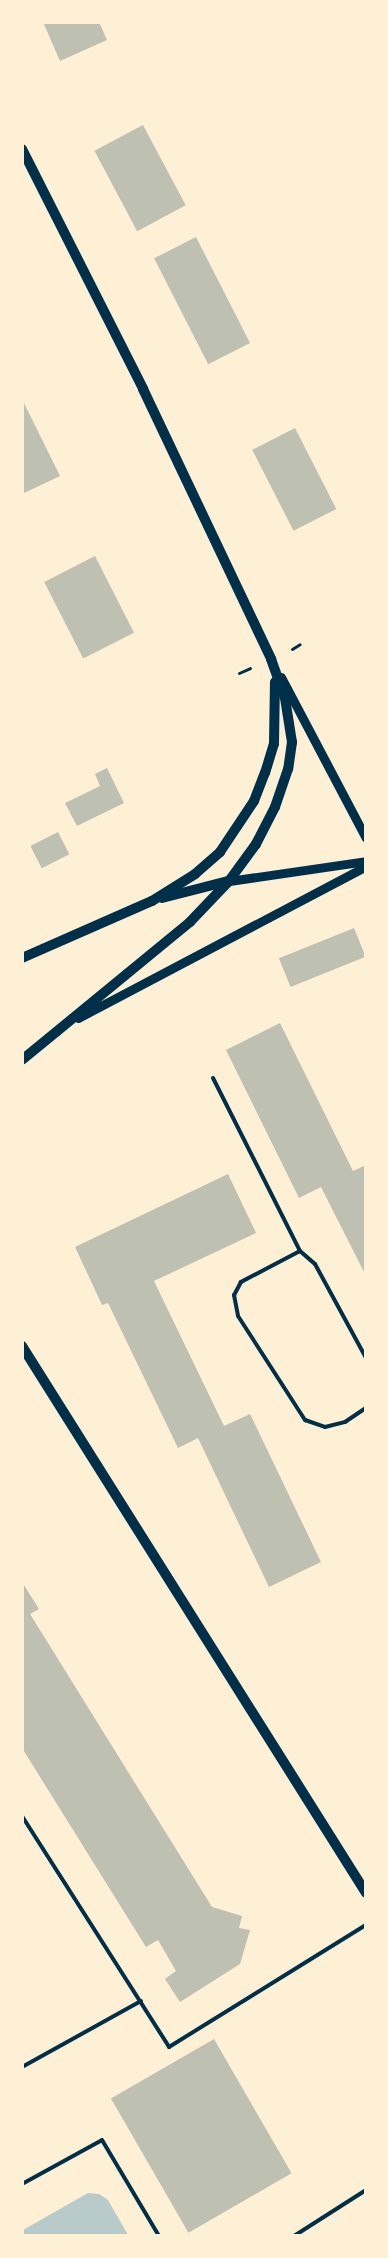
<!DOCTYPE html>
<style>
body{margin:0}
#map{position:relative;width:388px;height:2258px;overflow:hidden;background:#fdf0d5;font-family:"Source Serif 4",serif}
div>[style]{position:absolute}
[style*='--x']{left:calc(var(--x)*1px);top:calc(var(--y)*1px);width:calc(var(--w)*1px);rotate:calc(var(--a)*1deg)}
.green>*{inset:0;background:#b9caca}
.building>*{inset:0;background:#bec0b2;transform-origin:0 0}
.path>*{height:3px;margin:-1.5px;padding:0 1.5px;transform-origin:1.5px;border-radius:1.5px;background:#003049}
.service>*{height:4px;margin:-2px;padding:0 2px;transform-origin:2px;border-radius:2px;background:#003049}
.tertiary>*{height:9px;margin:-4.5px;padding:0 4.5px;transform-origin:4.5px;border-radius:4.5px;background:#003049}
.secondary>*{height:10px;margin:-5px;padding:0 5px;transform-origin:5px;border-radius:5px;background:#003049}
span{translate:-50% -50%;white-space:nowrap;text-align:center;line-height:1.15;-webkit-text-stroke:5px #fdf0d5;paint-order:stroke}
.frame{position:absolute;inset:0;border:24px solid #fdf0d5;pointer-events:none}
</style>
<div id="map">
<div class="green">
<div style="clip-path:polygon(88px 2193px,99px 2194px,108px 2200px,128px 2235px,23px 2235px,23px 2230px)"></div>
</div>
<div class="building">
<div style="clip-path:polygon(43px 22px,99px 22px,107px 40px,60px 61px)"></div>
<div style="left:143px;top:125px;width:91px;height:55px;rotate:62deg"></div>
<div style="left:196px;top:237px;width:119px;height:47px;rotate:63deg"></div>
<div style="clip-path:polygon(22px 399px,60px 476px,22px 494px)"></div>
<div style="left:295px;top:428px;width:91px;height:48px;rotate:63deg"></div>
<div style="left:95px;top:556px;width:86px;height:57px;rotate:63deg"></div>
<div style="clip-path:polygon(107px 768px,124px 803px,77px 826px,65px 803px,100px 786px,95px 774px)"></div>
<div style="left:58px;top:832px;width:25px;height:31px;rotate:63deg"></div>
<div style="left:354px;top:928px;width:31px;height:81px;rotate:68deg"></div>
<div style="clip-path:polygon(280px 1023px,353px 1171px,366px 1165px,366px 1276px,321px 1187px,299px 1198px,226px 1050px)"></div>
<div style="clip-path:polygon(228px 1174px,256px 1233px,154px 1281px,224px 1426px,250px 1414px,321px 1562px,269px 1587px,198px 1438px,178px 1448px,108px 1303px,102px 1305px,75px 1247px)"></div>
<div style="clip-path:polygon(22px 1582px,39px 1609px,30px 1614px,212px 1907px,242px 1916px,239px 1928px,250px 1930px,240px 1964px,180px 2002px,165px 1979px,176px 1971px,158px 1940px,146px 1947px,22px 1748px)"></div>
<div style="left:214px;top:2039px;width:155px;height:119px;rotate:60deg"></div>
</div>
<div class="path">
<div style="--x:292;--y:649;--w:9;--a:-32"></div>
<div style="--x:239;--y:673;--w:12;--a:-24"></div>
</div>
<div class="service">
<div style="--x:213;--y:1078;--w:194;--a:63.3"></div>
<div style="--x:300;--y:1251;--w:20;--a:41"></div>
<div style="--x:315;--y:1264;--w:107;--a:61.5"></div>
<div style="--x:300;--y:1251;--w:67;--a:152.3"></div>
<div style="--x:241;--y:1282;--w:15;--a:118"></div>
<div style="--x:234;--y:1295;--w:21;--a:79"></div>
<div style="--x:238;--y:1316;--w:124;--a:57.2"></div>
<div style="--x:305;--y:1420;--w:21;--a:19"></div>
<div style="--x:325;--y:1427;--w:21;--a:-14"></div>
<div style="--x:345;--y:1422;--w:25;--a:-34"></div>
<div style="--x:22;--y:1816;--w:274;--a:57.5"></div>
<div style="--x:169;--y:2047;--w:232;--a:-31.8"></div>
<div style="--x:22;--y:2067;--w:136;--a:-29"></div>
<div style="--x:22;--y:2184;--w:91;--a:-28.8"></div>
<div style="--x:102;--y:2140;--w:112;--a:59.3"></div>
<div style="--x:294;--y:2236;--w:85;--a:-32.6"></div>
</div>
<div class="tertiary">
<div style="--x:281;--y:677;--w:182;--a:62.2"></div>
<div style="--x:229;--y:881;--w:138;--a:-8.3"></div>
<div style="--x:78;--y:1018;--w:326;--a:-27.8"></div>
</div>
<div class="secondary">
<div style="--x:22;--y:149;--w:269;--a:63.2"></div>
<div style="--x:143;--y:389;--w:299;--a:64.6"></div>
<div style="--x:271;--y:659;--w:41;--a:70.3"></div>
<div style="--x:285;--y:698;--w:45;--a:81"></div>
<div style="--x:292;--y:742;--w:27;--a:98"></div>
<div style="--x:288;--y:769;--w:40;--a:108.9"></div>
<div style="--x:275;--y:807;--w:42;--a:117.2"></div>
<div style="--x:256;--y:844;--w:46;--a:126.1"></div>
<div style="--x:229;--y:881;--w:57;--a:133.6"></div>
<div style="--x:190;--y:922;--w:217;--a:140.6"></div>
<div style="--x:162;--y:898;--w:68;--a:-14.4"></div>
<div style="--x:22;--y:958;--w:142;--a:-23.7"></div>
<div style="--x:152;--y:901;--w:51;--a:-32.1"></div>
<div style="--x:195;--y:874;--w:33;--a:-41"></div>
<div style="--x:220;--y:852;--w:61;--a:-56.3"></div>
<div style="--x:254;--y:801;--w:30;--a:-69"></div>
<div style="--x:265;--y:773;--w:30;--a:-73"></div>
<div style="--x:274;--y:744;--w:62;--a:-89.1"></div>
<div style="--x:22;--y:1346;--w:646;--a:57.83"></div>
</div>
<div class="frame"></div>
</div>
